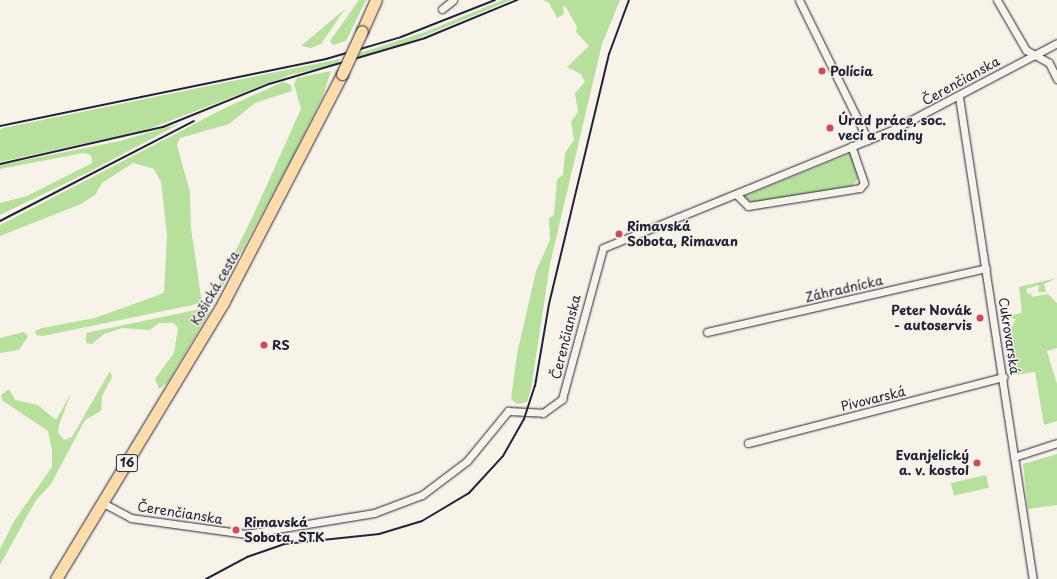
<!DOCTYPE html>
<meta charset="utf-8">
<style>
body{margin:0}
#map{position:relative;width:1057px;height:579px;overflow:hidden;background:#f7f3e8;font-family:"Playpen Sans",sans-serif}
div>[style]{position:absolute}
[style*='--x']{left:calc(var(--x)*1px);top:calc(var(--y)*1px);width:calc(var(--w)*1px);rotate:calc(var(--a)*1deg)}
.green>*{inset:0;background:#b6e09c;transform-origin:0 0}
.roads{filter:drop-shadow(0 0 1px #22223b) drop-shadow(0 0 1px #22223b)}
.minor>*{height:7px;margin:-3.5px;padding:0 3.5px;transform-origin:3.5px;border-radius:3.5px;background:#f7f3e8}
.primary>*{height:11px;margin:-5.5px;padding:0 5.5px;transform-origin:5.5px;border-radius:5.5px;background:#fddcac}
.rail>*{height:2px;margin:-1px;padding:0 1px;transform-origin:1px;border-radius:1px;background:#22223b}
.bridges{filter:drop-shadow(0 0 1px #22223b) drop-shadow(0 0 1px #22223b)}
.primary-bridge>*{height:11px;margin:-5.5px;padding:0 5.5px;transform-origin:5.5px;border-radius:5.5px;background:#fddcac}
.dots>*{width:11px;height:11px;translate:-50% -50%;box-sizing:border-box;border:2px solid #f7f3e8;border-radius:50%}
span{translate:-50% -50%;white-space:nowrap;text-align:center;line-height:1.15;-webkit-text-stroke:3px #f7f3e8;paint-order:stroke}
.shield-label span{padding:1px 3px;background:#f7f3e8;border:1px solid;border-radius:3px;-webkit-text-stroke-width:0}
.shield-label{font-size:12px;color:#22223b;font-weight:700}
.poi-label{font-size:13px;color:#22223b;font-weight:700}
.left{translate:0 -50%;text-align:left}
.right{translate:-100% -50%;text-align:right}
.street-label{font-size:13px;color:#22223b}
</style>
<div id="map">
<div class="green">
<div style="clip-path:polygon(359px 0,366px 0,346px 41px,333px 45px,330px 41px)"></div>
<div style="clip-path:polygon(503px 0,512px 0,417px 39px,357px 58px,360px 53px,425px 32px)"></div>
<div style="clip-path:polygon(543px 0,620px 0,602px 44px,550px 264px,531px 389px,527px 402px,517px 404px,511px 399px,517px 354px,536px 271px,550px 240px,549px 218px,554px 215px,557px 179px,563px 175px,565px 153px,574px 140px,571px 122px,578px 112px,575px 93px,585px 82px,581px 74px,567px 67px,589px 46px,576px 32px,577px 27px,566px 7px,563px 6px,564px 14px,557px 18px,549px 3px)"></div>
<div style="clip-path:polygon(345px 9px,321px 44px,311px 48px,301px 46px)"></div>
<div style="clip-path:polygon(340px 59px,337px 64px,290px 75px,146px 130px,0 162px,0 130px,3px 128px)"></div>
<div style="clip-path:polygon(331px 71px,323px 96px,291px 160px,217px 296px,210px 302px,252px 218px,301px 109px,294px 84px,297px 78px)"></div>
<div style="clip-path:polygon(283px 82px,291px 85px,292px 91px,255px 103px,229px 124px,180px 138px,177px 145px,190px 192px,191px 228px,202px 303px,43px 336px,36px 335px,35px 331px,42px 328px,95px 318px,164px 293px,167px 235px,161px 182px,154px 169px,133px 163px,102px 183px,95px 195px,81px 204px,0 236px,0 225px,225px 108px)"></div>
<div style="clip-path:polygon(181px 123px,89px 172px,0 215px,0 203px,27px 196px,92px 163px,91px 155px,83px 153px,0 169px,0 165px,120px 141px)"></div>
<div style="clip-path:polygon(851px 153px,860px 176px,852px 187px,754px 202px,740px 198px)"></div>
<div style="clip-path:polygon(1057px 278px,1044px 284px,1046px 292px,1038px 292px,1039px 285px,1026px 289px,1028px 294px,1036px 292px,1031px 294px,1032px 297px,1048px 294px,1057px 303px,1057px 348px,1047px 351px,1057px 384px,1057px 421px,1044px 425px,1035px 372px,1015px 375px,1011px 349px,1007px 349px,1004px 328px,1012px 327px,1016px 319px,1002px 317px,1022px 313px,1019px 287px)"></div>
<div style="clip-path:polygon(205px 308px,209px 313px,167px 383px,159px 389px,155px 379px,174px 353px,178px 328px,174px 323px,159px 323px,150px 330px,122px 328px,104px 334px,92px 344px,86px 343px,86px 333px)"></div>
<div style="clip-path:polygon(24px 332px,28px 336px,19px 350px,0 353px,0 338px)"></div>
<div style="clip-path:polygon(110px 371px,112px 377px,102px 396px,101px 411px,85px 420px,51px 484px,36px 500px,0 565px,0 549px,14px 521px,52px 467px,52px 450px,48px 431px,3px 401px,1px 395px,9px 389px,15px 400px,38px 405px,56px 420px,71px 393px,59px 425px,58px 433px,64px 440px,72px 437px)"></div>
<div style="clip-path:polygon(1057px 454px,1057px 505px,1028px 509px,1023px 464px)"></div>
<div style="left:986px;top:475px;width:13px;height:36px;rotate:77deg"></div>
</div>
<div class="roads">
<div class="minor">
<div style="--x:799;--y:0;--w:156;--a:63.8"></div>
<div style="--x:997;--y:0;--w:58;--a:59.9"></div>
<div style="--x:1026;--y:50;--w:26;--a:29"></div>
<div style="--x:1049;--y:63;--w:18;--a:63"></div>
<div style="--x:442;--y:9;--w:14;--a:-39"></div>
<div style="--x:959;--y:97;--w:488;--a:81.3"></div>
<div style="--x:736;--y:194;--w:17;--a:45"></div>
<div style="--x:748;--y:206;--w:113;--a:-9.1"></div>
<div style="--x:860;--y:188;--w:6;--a:-51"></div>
<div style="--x:864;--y:183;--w:39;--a:-109"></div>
<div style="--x:707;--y:332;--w:286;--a:-12.9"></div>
<div style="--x:748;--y:443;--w:264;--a:-14.5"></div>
<div style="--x:1014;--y:457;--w:45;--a:-18"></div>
<div style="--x:103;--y:503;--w:32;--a:28"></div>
<div style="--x:131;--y:518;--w:116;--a:7.9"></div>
<div style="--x:246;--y:534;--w:130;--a:-9.3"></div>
<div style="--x:374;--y:513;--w:51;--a:-20.6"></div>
<div style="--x:422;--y:495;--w:56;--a:-37.1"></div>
<div style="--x:467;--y:461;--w:65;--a:-50.6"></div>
<div style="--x:508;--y:411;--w:35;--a:3"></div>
<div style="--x:543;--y:413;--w:24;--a:-36"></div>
<div style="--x:562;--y:399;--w:156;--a:-74.8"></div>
<div style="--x:603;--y:248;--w:314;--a:-22.2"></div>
<div style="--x:894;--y:129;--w:184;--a:-27.8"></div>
</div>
<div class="primary">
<div style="--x:362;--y:31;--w:34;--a:-66"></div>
<div style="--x:56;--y:579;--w:323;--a:-58.8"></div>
<div style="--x:223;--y:303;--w:258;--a:-62.5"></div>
</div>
</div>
<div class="rail">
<div style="--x:0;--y:126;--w:333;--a:-11.6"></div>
<div style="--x:326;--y:59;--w:78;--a:-16.3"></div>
<div style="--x:401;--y:37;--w:101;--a:-21.5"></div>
<div style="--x:0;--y:164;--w:167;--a:-12.8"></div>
<div style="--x:163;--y:127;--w:114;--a:-22.1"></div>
<div style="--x:269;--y:84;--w:163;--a:-16.4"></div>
<div style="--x:425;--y:38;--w:100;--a:-22.4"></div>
<div style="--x:0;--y:221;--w:218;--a:-27.3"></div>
<div style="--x:206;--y:579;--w:47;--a:-28.2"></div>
<div style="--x:247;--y:557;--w:39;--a:-19"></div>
<div style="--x:284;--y:544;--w:96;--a:-6"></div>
<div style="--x:379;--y:534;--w:45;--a:-16.8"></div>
<div style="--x:422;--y:521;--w:55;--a:-30.8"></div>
<div style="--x:469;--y:493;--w:50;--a:-47.4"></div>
<div style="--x:503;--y:456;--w:43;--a:-60.4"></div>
<div style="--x:524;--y:419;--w:35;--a:-72"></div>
<div style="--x:535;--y:386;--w:83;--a:-80.3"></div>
<div style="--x:549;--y:304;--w:257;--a:-76.5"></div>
<div style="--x:609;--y:54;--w:58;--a:-69.7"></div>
</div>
<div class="bridges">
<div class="primary-bridge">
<div style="--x:342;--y:74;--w:47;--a:-65.1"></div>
</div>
</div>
<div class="dots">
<div style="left:822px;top:71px;background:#d1495b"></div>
<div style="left:830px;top:128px;background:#d1495b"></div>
<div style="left:619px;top:234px;background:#d1495b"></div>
<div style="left:980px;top:318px;background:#d1495b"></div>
<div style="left:264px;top:345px;background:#d1495b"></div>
<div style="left:977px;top:463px;background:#d1495b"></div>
<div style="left:236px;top:530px;background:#d1495b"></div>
</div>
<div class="shield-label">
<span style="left:127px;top:463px">16</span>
</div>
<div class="poi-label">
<span class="left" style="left:830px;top:71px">Polícia</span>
<span class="left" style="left:838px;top:128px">Úrad práce, soc.<br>vecí a rodiny</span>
<span class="left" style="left:627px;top:234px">Rimavská<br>Sobota, Rimavan</span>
<span class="right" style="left:972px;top:318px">Peter Novák<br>- autoservis</span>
<span class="left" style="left:272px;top:345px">RS</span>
<span class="right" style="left:969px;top:463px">Evanjelický<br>a. v. kostol</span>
<span class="left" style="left:244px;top:530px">Rimavská<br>Sobota, STK</span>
</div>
<div class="street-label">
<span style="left:961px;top:81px;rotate:-29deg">Čerenčianska</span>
<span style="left:215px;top:288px;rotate:-60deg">Košická cesta</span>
<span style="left:844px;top:289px;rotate:-13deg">Záhradnícka</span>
<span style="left:1009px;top:336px;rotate:81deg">Cukrovarská</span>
<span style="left:566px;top:337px;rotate:-76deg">Čerenčianska</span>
<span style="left:873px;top:399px;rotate:-14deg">Pivovarská</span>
<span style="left:180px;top:513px;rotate:9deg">Čerenčianska</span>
</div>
</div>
